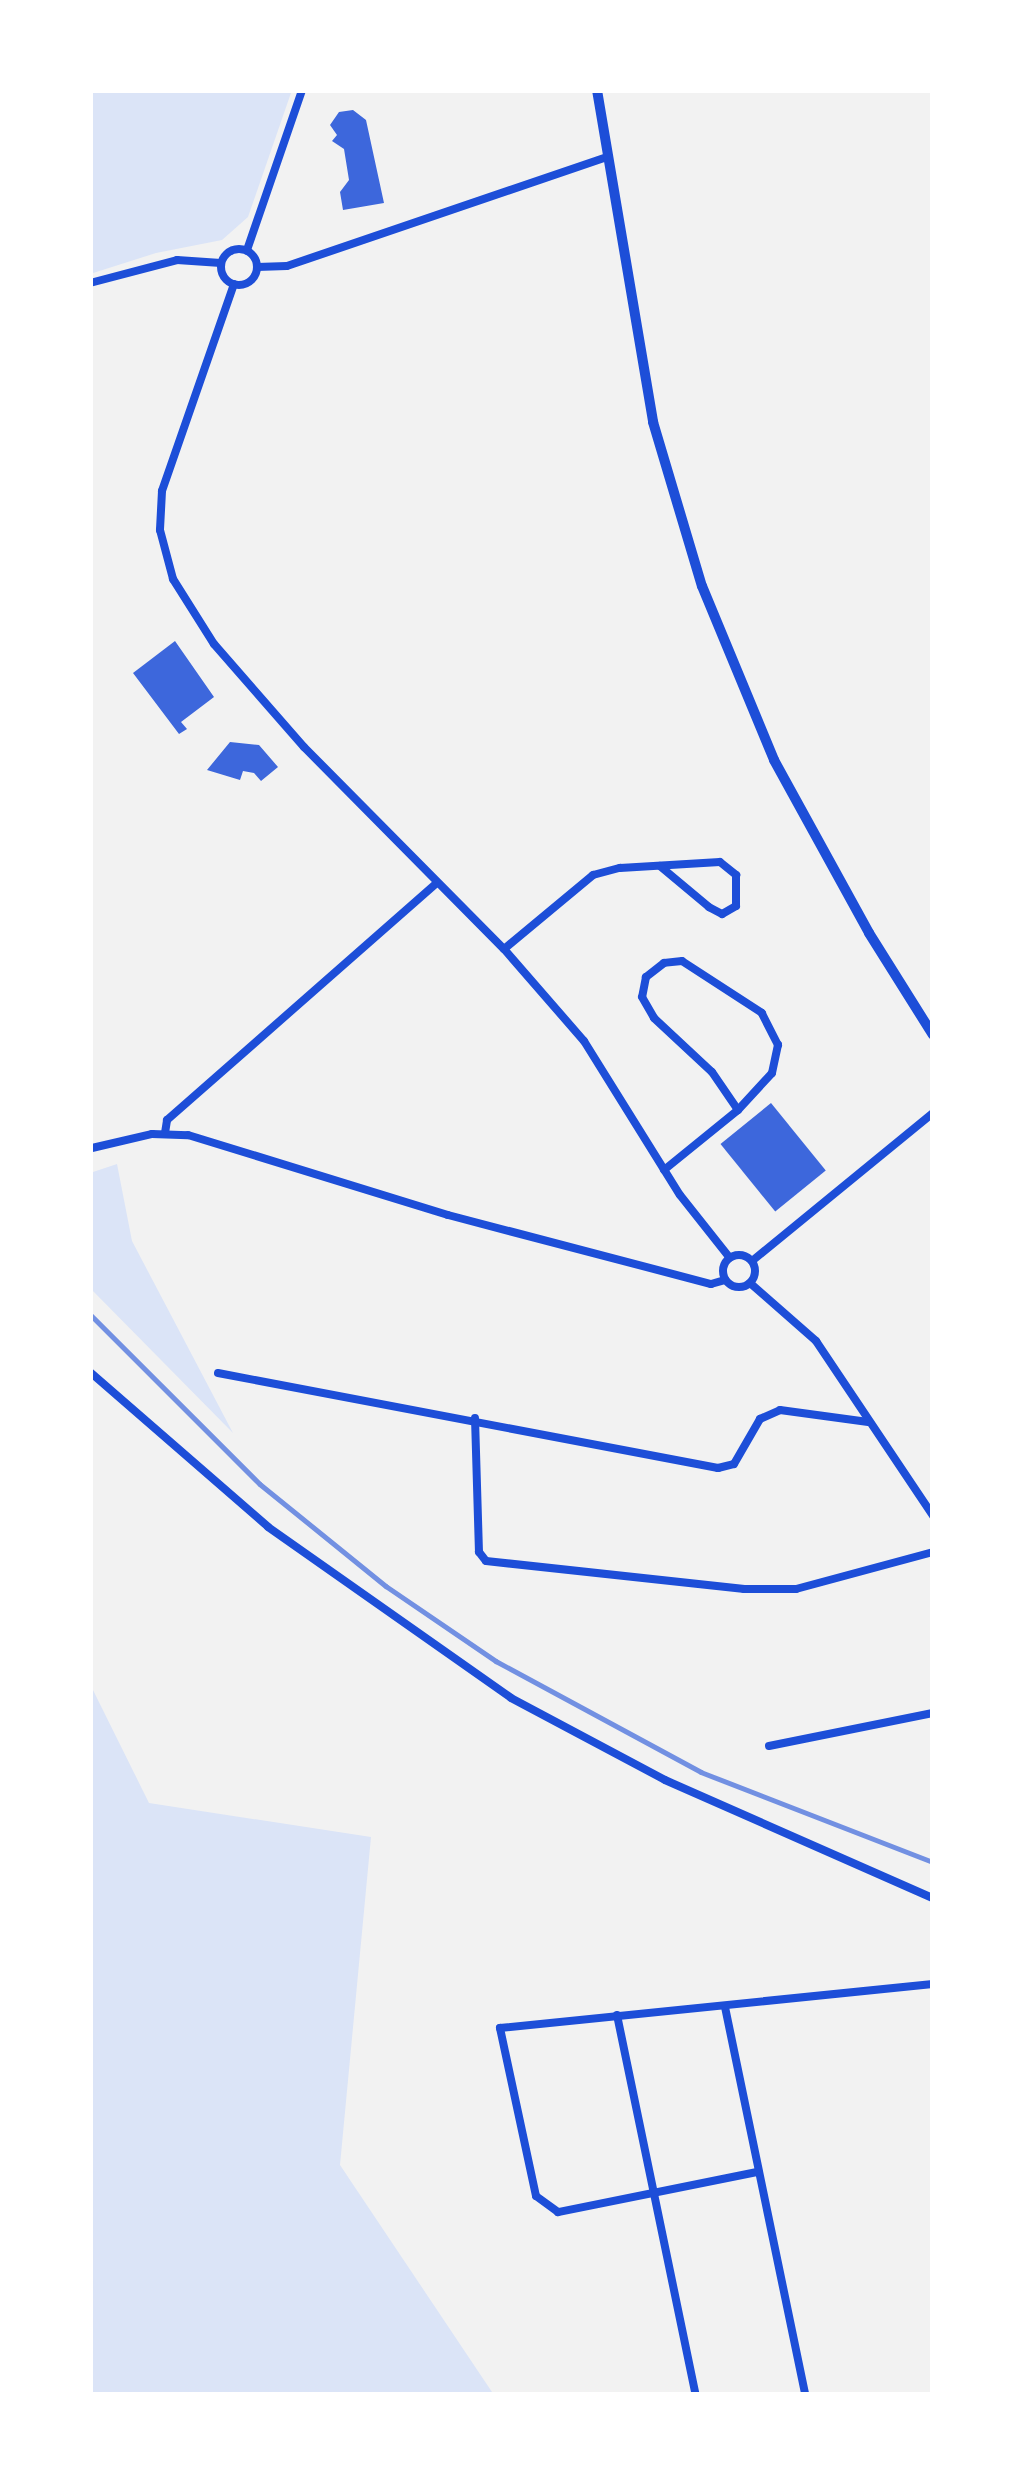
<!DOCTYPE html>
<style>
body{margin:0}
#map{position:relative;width:1023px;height:2485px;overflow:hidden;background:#f2f2f2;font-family:Montserrat,sans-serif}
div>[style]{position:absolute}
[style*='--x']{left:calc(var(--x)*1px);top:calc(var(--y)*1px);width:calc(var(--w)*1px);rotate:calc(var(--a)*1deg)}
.green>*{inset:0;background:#dbe4f7}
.building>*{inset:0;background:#3d67dc;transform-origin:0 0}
.minor>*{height:8px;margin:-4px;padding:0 4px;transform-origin:4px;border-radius:4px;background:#1d4ed8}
.minor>.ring{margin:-4px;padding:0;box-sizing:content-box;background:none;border:8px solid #1d4ed8;border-radius:50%}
.tertiary>*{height:10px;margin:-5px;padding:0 5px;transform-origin:5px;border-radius:5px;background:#1d4ed8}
.rail>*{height:4.5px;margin:-2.25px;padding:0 2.25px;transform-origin:2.25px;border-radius:2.25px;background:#7290e2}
span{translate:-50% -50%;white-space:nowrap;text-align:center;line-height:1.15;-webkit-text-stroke:10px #fff;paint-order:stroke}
.frame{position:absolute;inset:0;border:93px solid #fff;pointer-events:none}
</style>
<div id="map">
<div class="green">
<div style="clip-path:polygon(90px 90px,292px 90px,248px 217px,222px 240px,156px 253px,90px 274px)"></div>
<div style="clip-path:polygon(117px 1164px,132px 1241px,233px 1433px,90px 1288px,90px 1173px)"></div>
<div style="clip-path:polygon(90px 1684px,149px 1803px,371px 1837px,340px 2165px,494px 2395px,90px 2395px)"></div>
</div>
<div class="building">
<div style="clip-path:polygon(353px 110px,366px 120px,384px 203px,343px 210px,340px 192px,349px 180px,344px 149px,332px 141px,337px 135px,330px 125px,339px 112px)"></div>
<div style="clip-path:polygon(175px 641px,214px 697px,181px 722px,187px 729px,179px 734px,133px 673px)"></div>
<div style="clip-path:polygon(230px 742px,259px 745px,278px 767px,261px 781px,254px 773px,243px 771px,240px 780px,207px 770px)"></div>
<div style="left:771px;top:1103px;width:87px;height:65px;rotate:51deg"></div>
</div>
<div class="minor">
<div class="ring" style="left:221px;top:249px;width:28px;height:28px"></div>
<div style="--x:247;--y:250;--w:169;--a:-71"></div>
<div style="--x:257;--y:267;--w:30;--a:-2"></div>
<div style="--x:287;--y:266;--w:338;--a:-18.8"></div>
<div style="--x:90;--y:283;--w:90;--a:-14.8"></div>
<div style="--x:177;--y:260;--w:44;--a:3.9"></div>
<div style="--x:234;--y:284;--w:219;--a:109.2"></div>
<div style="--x:162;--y:491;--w:39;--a:93"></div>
<div style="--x:160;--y:530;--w:51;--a:75.1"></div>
<div style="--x:173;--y:579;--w:77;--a:57.8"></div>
<div style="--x:214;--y:644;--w:137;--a:48.9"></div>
<div style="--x:304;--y:747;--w:284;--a:45.3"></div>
<div style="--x:504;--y:949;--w:122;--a:49"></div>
<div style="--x:584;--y:1041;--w:181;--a:58.1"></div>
<div style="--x:680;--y:1195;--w:80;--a:51.6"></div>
<div style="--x:504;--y:949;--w:116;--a:-39.7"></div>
<div style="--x:593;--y:875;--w:28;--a:-15"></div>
<div style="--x:620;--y:868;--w:100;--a:-3.4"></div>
<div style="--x:720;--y:862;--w:21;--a:39"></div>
<div style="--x:736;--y:875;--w:31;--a:90"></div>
<div style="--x:736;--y:906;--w:16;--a:150"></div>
<div style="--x:722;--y:914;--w:15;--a:-152"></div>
<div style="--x:709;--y:907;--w:64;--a:-140.1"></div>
<div style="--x:165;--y:1133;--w:13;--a:-81"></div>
<div style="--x:167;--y:1120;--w:359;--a:-41.3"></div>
<div style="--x:92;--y:1148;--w:62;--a:-13.1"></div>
<div style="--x:152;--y:1134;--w:36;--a:2"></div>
<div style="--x:188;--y:1135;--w:272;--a:17.1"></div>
<div style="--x:448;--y:1215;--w:272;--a:14.7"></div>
<div style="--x:711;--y:1284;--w:15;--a:-16"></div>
<div style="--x:664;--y:1170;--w:95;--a:-39"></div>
<div style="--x:738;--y:1110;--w:50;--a:-47.4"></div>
<div style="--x:772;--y:1073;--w:29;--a:-78"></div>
<div style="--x:778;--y:1045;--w:36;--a:-117"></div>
<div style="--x:762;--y:1013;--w:95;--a:-147"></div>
<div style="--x:682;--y:961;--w:18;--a:174"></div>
<div style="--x:664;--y:963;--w:23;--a:142"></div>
<div style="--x:646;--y:977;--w:20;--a:101"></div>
<div style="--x:642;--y:997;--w:24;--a:60"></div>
<div style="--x:654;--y:1018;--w:79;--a:43"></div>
<div style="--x:712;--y:1072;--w:46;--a:55.6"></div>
<div class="ring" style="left:723px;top:1255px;width:24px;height:24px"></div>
<div style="--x:752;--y:1261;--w:234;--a:-39.3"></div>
<div style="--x:750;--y:1283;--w:88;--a:41.3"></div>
<div style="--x:816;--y:1341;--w:211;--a:56.2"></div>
<div style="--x:90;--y:1372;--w:236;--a:41"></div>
<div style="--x:268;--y:1527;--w:297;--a:35.1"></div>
<div style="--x:511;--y:1698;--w:174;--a:28"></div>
<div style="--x:665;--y:1780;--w:293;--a:23.8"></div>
<div style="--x:218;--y:1373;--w:509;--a:10.76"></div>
<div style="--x:718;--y:1468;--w:16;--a:-14"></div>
<div style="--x:734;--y:1464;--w:52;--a:-60"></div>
<div style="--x:760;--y:1419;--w:22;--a:-24"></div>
<div style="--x:780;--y:1410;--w:89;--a:7.8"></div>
<div style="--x:475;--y:1418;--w:134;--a:88.3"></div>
<div style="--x:479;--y:1552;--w:11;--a:52"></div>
<div style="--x:486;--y:1561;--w:260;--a:6.2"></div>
<div style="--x:744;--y:1589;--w:52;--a:0"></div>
<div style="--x:796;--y:1589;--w:142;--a:-15.1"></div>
<div style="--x:769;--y:1746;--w:167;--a:-11.4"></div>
<div style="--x:725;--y:2007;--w:396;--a:78.3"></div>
<div style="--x:617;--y:2015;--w:388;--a:78.3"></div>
<div style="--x:757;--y:2172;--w:203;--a:168.6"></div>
<div style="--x:558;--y:2212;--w:27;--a:-144"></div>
<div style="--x:536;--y:2196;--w:172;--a:-102.1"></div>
<div style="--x:500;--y:2028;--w:435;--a:-5.8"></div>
</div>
<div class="tertiary">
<div style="--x:597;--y:90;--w:337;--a:80.4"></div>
<div style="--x:653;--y:422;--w:171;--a:73.4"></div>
<div style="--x:702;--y:586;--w:188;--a:67.5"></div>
<div style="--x:774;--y:760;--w:197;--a:61.2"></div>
<div style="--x:869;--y:933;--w:120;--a:57.9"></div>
</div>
<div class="rail">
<div style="--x:90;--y:1314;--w:240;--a:45"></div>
<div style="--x:260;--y:1484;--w:162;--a:39"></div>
<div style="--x:386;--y:1586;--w:133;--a:34.3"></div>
<div style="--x:496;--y:1661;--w:233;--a:28.4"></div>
<div style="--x:701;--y:1772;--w:249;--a:21.2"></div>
</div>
<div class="frame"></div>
</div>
